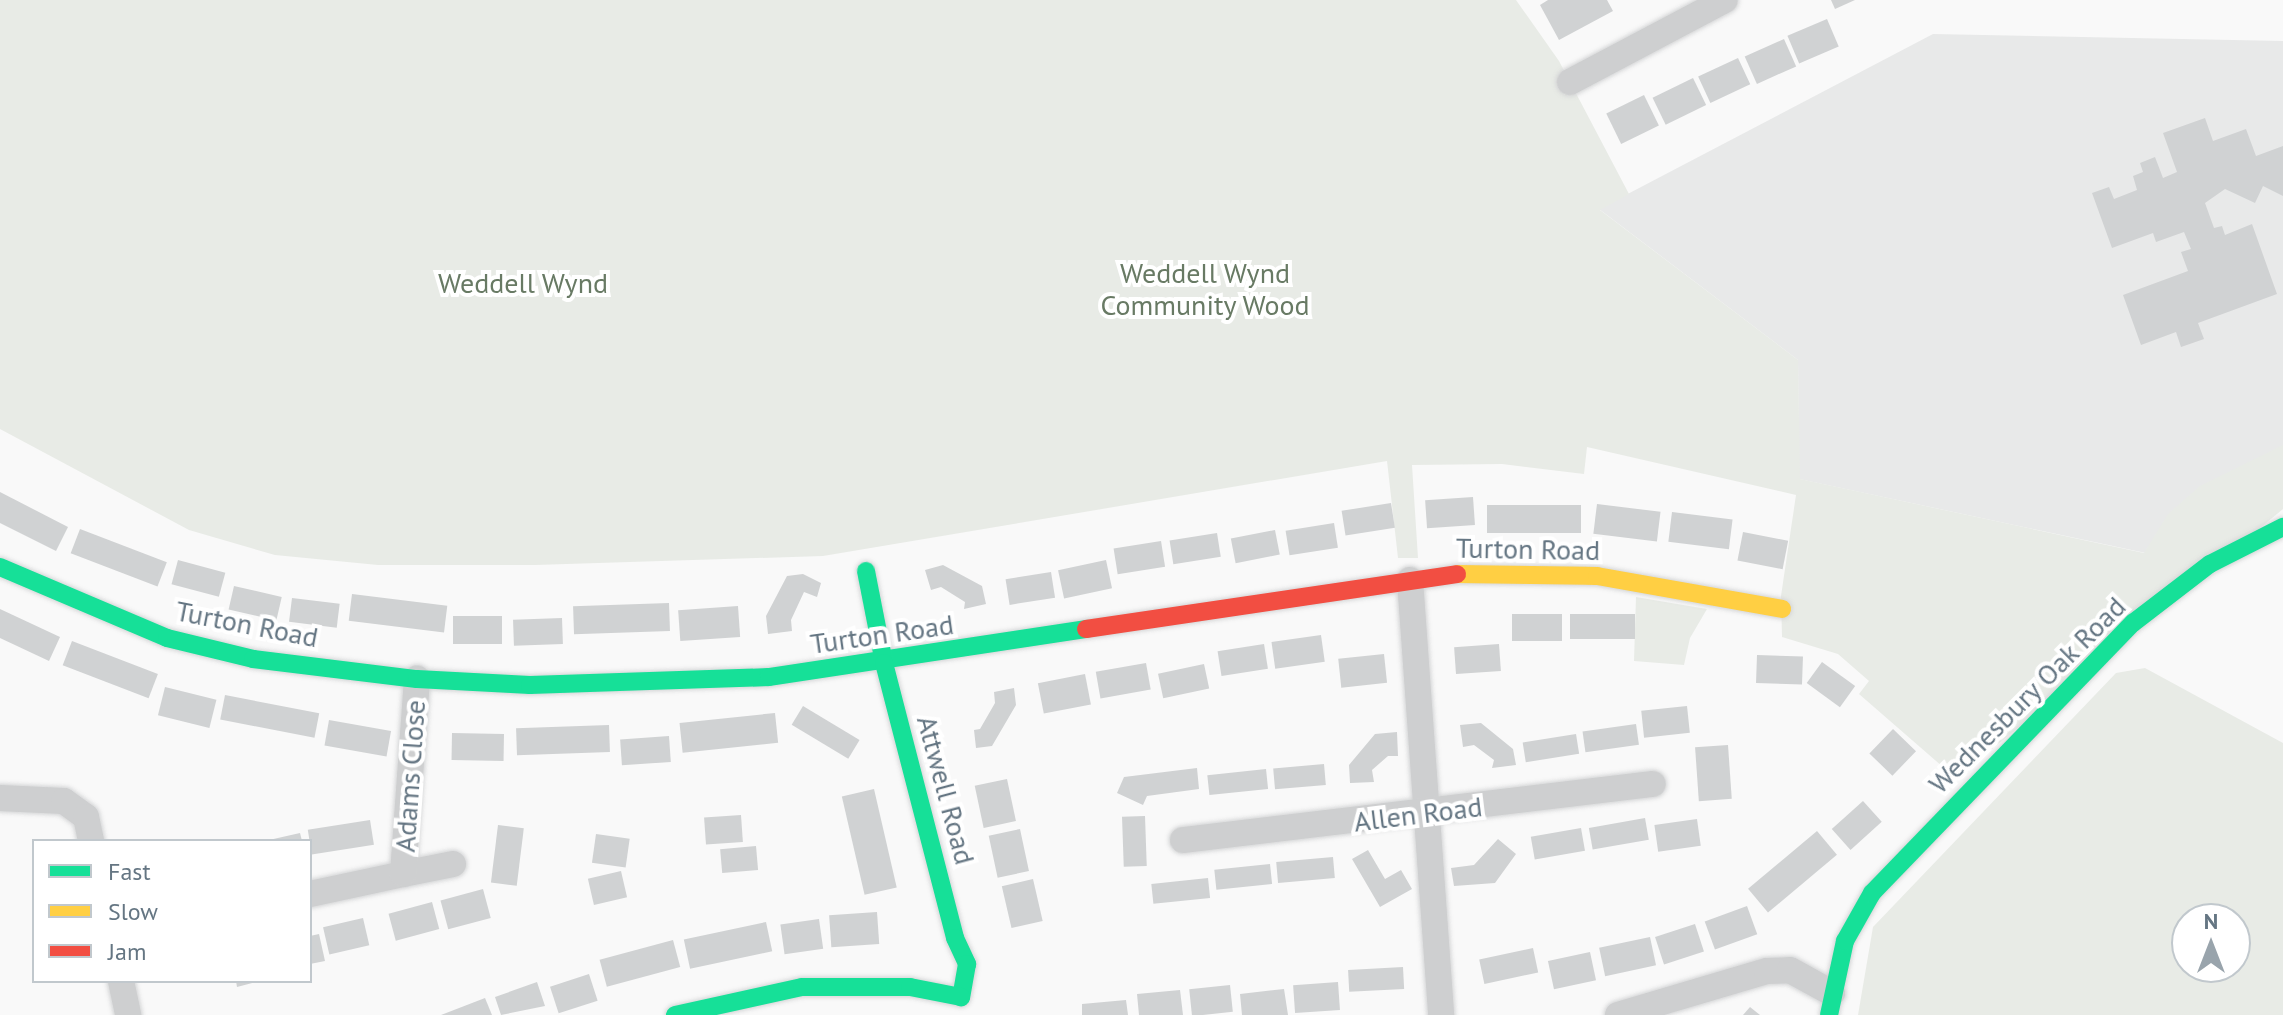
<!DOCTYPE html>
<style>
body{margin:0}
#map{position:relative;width:2283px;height:1015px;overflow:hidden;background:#f9f9f9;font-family:"PT Sans",sans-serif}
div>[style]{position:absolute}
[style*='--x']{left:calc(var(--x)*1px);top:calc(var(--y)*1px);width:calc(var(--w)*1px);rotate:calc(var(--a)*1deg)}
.built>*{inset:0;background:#e8e9e9}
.green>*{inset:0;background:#e8ebe6}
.building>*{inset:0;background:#d0d2d3;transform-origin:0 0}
.roads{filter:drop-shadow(0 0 2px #d5d6d7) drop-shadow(0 0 2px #d5d6d7)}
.street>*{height:26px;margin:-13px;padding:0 13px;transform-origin:13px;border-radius:13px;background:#cecfd0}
.fast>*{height:18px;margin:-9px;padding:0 9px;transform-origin:9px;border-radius:9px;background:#16e098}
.slow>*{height:18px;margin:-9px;padding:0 9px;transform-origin:9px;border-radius:9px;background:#ffcf43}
.jam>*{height:18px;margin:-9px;padding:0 9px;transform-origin:9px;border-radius:9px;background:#f24e42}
span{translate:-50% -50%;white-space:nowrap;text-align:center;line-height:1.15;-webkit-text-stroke:8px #fff;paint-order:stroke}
.park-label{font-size:28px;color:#687a64}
.street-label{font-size:28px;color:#657683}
.legend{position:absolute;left:32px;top:839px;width:280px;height:144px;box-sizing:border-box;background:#fff;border:2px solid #c1c8cd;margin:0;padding:10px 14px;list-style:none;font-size:24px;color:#657683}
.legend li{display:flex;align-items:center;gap:16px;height:40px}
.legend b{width:40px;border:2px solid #c1c8cd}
.north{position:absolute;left:2171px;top:903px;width:80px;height:80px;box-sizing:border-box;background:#fff;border:2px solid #c1c8cd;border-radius:50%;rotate:0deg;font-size:22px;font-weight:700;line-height:32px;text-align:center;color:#657683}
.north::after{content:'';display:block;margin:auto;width:28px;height:36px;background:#99a4ac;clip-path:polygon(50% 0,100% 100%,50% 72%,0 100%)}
</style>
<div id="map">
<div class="built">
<div style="clip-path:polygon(1933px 34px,2283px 41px,2283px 509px,2155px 555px,1799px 479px,1798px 360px,1599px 209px)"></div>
</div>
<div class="green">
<div style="clip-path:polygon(0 0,1516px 0,1559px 61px,1629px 194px,1600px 210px,1798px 360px,1800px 479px,2144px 553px,2168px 514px,2200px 486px,2283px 445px,2283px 509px,1968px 769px,1951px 774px,1859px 694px,1869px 681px,1838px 654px,1782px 637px,1781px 596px,1796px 495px,1587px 447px,1584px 474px,1502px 464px,1412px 465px,1418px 558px,1398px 558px,1387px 461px,823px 556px,535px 565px,378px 565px,275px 555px,189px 530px,0 429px)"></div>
<div style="clip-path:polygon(1636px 597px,1707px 609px,1690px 638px,1684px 665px,1634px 661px)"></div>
<div style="clip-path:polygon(evenodd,2145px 668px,2283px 743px,2283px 1015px,1858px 1015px,1873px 927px,2116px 673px,2145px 668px,2187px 919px,2235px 919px,2235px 967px,2187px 967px,2187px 919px)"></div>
</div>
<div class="building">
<div style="clip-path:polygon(1548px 0,1607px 0,1613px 11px,1559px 40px,1540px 5px)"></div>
<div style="clip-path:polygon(1831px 0,1855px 0,1835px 9px)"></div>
<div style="left:1827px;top:19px;width:30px;height:43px;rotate:67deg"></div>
<div style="left:1784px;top:39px;width:30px;height:43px;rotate:66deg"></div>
<div style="left:1738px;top:58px;width:29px;height:44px;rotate:65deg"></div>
<div style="left:1693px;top:78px;width:30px;height:45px;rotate:64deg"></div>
<div style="left:1644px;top:95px;width:34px;height:42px;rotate:64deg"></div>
<div style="clip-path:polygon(2205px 118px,2213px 141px,2246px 129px,2256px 156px,2283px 146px,2283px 196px,2263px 186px,2255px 203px,2225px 189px,2205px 203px,2214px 228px,2222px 226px,2225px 235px,2252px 224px,2277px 294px,2198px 323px,2204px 339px,2181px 347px,2176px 332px,2141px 345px,2123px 295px,2188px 271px,2181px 252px,2191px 249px,2184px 232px,2156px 242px,2153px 233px,2112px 248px,2092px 193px,2109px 187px,2114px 199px,2137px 190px,2133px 176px,2143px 172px,2140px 163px,2155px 157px,2163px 178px,2177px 172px,2163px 133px)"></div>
<div style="clip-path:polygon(0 492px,68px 527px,56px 551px,0 523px)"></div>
<div style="left:1473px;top:497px;width:28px;height:48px;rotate:86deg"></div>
<div style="left:1391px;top:503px;width:25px;height:50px;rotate:81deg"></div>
<div style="left:1597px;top:504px;width:64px;height:30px;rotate:7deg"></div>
<div style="left:1581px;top:505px;width:28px;height:94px;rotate:90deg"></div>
<div style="left:1672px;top:512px;width:61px;height:30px;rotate:7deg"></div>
<div style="left:1334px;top:523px;width:25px;height:49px;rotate:81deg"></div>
<div style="left:80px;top:529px;width:93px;height:26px;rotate:21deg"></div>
<div style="left:1275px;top:530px;width:25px;height:45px;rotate:79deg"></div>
<div style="left:1743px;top:532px;width:46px;height:29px;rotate:11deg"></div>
<div style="left:1217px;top:533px;width:24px;height:48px;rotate:81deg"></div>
<div style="left:1161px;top:541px;width:26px;height:48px;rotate:81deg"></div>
<div style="left:178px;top:560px;width:49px;height:25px;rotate:15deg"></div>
<div style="left:1106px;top:560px;width:29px;height:49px;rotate:78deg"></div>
<div style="clip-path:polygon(943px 565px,982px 586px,986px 604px,964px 609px,965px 602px,941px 587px,931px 590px,925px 570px)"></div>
<div style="left:1051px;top:572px;width:26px;height:46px;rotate:81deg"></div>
<div style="clip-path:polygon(803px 574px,821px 583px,817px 597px,804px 592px,791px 620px,792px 631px,768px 634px,766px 616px,787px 576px)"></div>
<div style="left:234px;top:586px;width:49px;height:24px;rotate:13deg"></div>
<div style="left:352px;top:594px;width:96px;height:27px;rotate:7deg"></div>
<div style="left:292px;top:598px;width:48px;height:24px;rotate:7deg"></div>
<div style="left:669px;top:603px;width:28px;height:96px;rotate:88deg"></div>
<div style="left:738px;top:606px;width:31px;height:60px;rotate:86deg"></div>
<div style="clip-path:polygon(0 609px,60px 637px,49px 661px,0 638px)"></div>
<div style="left:1512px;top:614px;width:50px;height:27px"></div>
<div style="left:1570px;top:614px;width:65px;height:25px"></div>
<div style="left:453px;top:616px;width:49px;height:28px"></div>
<div style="left:562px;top:618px;width:26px;height:49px;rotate:88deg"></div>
<div style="left:1321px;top:635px;width:27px;height:50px;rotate:82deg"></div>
<div style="left:72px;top:641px;width:92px;height:26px;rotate:21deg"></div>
<div style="left:1264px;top:644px;width:25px;height:47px;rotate:81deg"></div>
<div style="left:1499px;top:644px;width:27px;height:45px;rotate:86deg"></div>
<div style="left:1384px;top:654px;width:29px;height:46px;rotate:84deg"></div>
<div style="left:1757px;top:655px;width:46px;height:28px;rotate:2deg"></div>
<div style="left:1822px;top:662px;width:41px;height:26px;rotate:36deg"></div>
<div style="left:1146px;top:663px;width:27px;height:51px;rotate:80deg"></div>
<div style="left:1204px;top:664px;width:25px;height:47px;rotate:78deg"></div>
<div style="left:1085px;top:674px;width:31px;height:48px;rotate:79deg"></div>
<div style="left:165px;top:687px;width:53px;height:29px;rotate:14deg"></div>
<div style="clip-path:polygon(1014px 688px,1016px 705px,992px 746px,976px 748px,974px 730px,980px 729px,995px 703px,994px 692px)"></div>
<div style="left:225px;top:695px;width:96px;height:25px;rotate:11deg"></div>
<div style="left:803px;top:706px;width:66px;height:22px;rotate:31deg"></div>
<div style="left:1687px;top:706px;width:27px;height:46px;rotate:84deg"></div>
<div style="left:775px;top:713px;width:30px;height:96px;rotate:84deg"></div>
<div style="left:329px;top:720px;width:63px;height:26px;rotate:10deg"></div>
<div style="clip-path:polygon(1481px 723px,1513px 749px,1516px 765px,1492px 768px,1494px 760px,1474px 745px,1463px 747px,1460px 725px)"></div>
<div style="left:1636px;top:724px;width:21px;height:54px;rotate:82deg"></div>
<div style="left:609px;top:725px;width:27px;height:93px;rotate:88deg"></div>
<div style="left:1893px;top:729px;width:32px;height:34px;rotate:44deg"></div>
<div style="clip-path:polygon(1397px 732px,1398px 756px,1388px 756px,1372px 770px,1374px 782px,1350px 783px,1349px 765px,1375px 734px)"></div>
<div style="left:452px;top:733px;width:52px;height:27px;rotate:1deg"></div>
<div style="left:1576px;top:734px;width:20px;height:54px;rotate:81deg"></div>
<div style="left:669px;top:736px;width:26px;height:49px;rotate:86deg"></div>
<div style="left:1728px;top:745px;width:54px;height:33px;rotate:86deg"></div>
<div style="left:1324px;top:764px;width:21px;height:51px;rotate:85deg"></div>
<div style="clip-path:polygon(1197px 768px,1199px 789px,1147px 796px,1143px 805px,1117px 793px,1124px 777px)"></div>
<div style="left:1266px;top:769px;width:20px;height:59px;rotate:84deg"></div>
<div style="left:1007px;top:779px;width:43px;height:33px;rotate:78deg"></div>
<div style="left:874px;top:789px;width:101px;height:33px;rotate:77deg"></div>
<div style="left:1863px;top:801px;width:28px;height:42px;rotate:48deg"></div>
<div style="left:741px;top:815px;width:27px;height:37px;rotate:86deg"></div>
<div style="left:1145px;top:816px;width:50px;height:23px;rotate:88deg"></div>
<div style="left:1645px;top:818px;width:22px;height:57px;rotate:80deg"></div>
<div style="left:1697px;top:819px;width:27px;height:43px;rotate:82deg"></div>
<div style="left:370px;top:820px;width:25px;height:63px;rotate:81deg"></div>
<div style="left:498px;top:825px;width:26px;height:58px;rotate:7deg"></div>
<div style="left:1581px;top:828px;width:23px;height:51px;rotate:80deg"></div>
<div style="left:1020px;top:829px;width:43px;height:32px;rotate:78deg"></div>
<div style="left:1817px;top:831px;width:31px;height:90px;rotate:50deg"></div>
<div style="clip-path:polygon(300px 833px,302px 841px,269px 841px,269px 840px)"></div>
<div style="left:596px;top:834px;width:34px;height:29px;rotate:8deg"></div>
<div style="clip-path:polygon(1498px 839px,1516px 854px,1495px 883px,1454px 886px,1451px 868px,1474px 865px)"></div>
<div style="left:756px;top:846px;width:24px;height:36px;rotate:85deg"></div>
<div style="clip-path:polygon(1368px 850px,1385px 879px,1401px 870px,1412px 889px,1380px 907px,1352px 859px)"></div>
<div style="left:1333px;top:857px;width:21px;height:57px;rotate:85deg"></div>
<div style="left:1270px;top:864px;width:20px;height:56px;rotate:84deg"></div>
<div style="left:621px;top:871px;width:27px;height:34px;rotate:77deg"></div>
<div style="left:1208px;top:878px;width:20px;height:57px;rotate:84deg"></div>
<div style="left:1033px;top:879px;width:43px;height:32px;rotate:77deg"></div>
<div style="left:483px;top:889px;width:30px;height:44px;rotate:75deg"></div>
<div style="left:432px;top:902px;width:28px;height:45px;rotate:75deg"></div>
<div style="left:1747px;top:906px;width:30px;height:45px;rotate:70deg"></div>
<div style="left:877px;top:912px;width:32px;height:48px;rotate:86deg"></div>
<div style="left:363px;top:918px;width:28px;height:41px;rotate:77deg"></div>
<div style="left:819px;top:919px;width:30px;height:39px;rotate:82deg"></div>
<div style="left:766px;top:922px;width:30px;height:84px;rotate:78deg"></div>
<div style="left:1695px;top:924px;width:29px;height:42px;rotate:72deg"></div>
<div style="clip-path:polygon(319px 934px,325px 961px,310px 964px,310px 936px)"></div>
<div style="left:1650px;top:937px;width:29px;height:52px;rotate:78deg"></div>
<div style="left:673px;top:940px;width:28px;height:76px;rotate:75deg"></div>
<div style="left:1533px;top:948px;width:25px;height:55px;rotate:78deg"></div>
<div style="left:1590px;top:952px;width:29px;height:43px;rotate:78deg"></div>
<div style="left:1403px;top:967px;width:22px;height:55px;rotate:87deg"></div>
<div style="left:589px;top:974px;width:28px;height:41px;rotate:72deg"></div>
<div style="clip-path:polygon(236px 981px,255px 981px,256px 982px,237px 987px)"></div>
<div style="clip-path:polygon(537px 982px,545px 1006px,501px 1015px,495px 997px)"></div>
<div style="left:1338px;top:982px;width:28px;height:45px;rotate:86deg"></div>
<div style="left:1230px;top:985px;width:27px;height:41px;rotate:84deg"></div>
<div style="clip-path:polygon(1284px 989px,1288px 1015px,1242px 1015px,1240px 994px)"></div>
<div style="clip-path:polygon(1180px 990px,1183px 1015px,1139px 1015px,1137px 994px)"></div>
<div style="clip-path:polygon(485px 998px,492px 1015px,441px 1015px)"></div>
<div style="clip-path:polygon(1126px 1000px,1128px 1015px,1082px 1015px,1082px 1004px)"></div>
<div style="clip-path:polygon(1750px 1007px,1760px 1015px,1743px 1015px)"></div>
</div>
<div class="roads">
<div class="street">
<div style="--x:1570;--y:82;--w:175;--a:-27.9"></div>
<div style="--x:1410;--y:580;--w:436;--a:85.9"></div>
<div style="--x:0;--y:798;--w:64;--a:2.7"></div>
<div style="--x:64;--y:801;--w:27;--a:36"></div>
<div style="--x:86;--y:817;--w:25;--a:78"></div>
<div style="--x:1183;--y:840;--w:473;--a:-6.8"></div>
<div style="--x:403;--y:874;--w:51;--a:-11.3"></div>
<div style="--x:310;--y:894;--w:95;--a:-12.1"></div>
<div style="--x:403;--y:874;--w:196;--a:-85.9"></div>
<div style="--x:121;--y:981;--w:35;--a:78"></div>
<div style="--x:1618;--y:1015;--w:155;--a:-16.5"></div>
<div style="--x:1767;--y:971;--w:23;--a:-2"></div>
<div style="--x:1790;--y:970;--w:48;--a:28.7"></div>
</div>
<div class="fast">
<div style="--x:0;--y:567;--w:181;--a:23"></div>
<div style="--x:167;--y:638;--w:89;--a:13.7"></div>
<div style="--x:253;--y:659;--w:165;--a:7"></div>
<div style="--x:417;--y:679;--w:113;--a:3"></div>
<div style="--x:530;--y:685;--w:239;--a:-1.9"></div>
<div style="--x:769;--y:677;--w:321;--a:-8.6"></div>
<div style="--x:866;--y:571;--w:94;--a:78.9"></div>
<div style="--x:884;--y:663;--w:284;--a:75.5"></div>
<div style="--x:955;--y:938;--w:29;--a:65"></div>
<div style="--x:967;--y:964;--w:34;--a:100"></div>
<div style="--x:675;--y:1015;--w:130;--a:-12.4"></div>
<div style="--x:802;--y:987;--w:108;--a:0"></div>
<div style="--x:910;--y:987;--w:52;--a:11.1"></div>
<div style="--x:1829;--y:1015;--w:76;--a:-77.8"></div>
<div style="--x:1845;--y:941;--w:55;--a:-60.6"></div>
<div style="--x:1872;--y:893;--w:376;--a:-46"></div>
<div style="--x:2133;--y:623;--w:97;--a:-37.5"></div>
<div style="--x:2210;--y:564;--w:82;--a:-26.9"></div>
</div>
<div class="slow">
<div style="--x:1457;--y:574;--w:140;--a:0.8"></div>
<div style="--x:1597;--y:576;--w:188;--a:10.1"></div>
</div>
<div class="jam">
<div style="--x:1086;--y:629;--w:375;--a:-8.4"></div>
</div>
</div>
<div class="park-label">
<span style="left:1205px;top:289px">Weddell Wynd<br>Community Wood</span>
<span style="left:523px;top:283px">Weddell Wynd</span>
</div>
<div class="street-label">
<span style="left:1528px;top:549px;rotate:1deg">Turton Road</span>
<span style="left:247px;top:624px;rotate:11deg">Turton Road</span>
<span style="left:882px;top:634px;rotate:-8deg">Turton Road</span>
<span style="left:2027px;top:695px;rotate:-45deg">Wednesbury Oak Road</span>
<span style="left:410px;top:776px;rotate:-86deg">Adams Close</span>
<span style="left:946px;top:790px;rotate:75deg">Attwell Road</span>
<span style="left:1418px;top:814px;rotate:-7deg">Allen Road</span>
</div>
<ul class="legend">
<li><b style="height:10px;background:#16e098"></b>Fast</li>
<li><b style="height:10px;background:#ffcf43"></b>Slow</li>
<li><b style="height:10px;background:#f24e42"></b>Jam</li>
</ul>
<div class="north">N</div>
</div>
